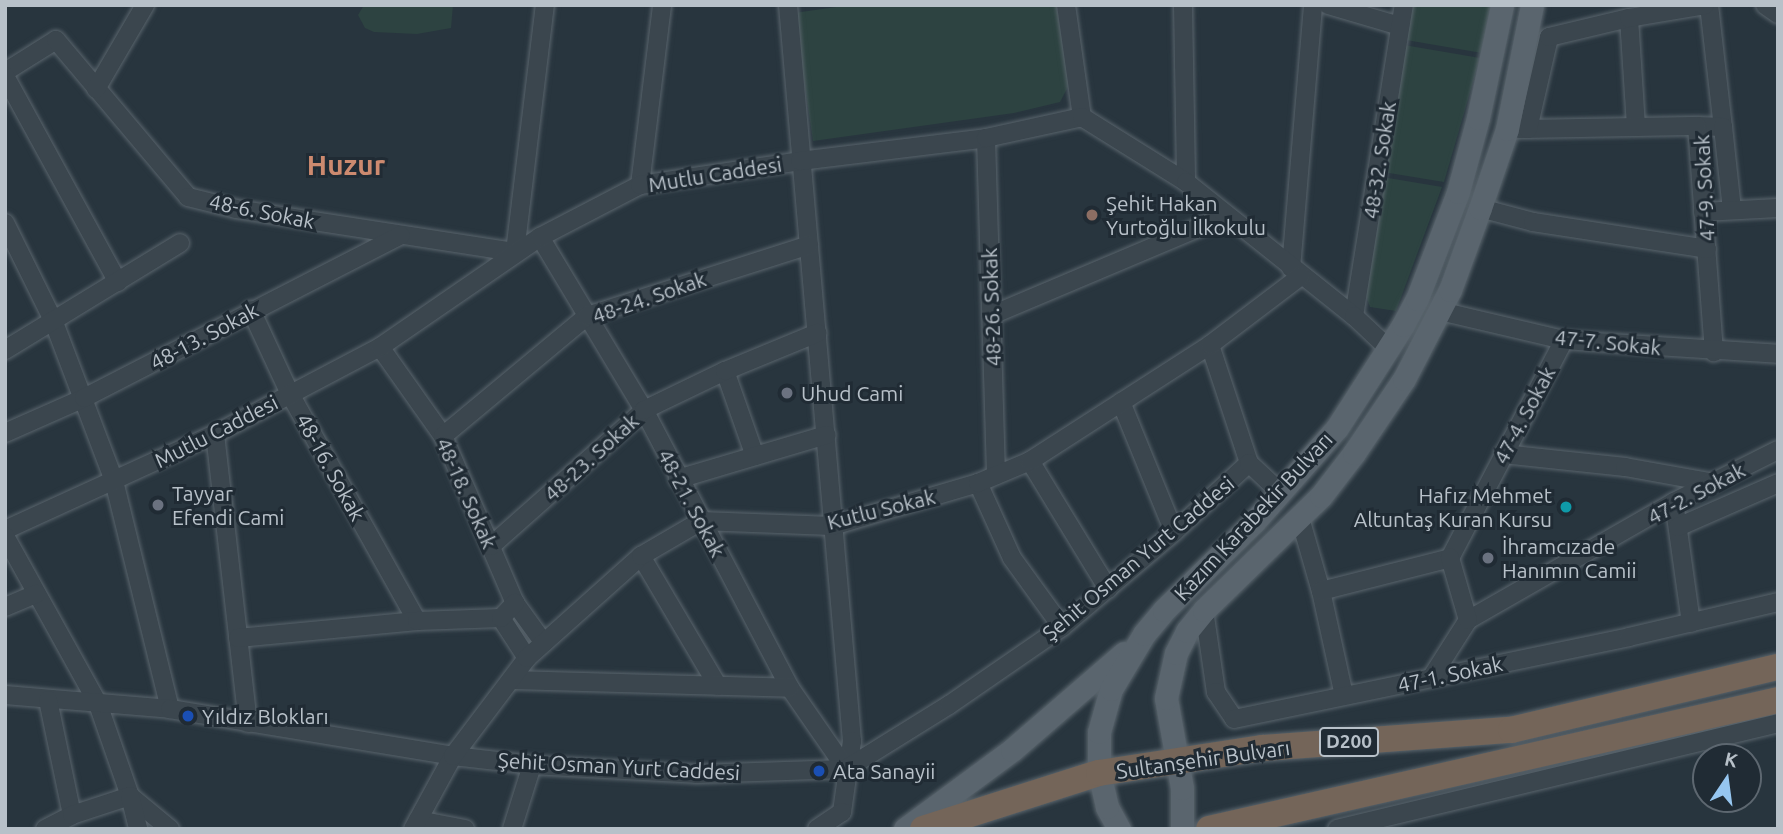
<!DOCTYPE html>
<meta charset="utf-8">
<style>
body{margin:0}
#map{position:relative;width:1783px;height:834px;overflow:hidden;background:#28353e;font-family:Ubuntu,sans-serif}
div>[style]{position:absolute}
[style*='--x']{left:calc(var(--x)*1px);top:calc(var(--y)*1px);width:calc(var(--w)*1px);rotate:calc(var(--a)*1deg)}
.green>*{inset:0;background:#2d4341}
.roads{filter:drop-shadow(0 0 2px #59646c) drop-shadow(0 0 2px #59646c)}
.minor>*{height:18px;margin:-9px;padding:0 9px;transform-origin:9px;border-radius:9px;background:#3b464e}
.major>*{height:23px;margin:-11.5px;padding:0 11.5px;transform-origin:11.5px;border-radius:11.5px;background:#5a656e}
.highway>*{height:26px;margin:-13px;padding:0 13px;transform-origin:13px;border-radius:13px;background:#746559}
.dots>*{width:19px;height:19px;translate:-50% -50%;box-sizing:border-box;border:4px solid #202b34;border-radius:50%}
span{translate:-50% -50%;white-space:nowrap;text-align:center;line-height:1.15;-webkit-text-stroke:6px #202b34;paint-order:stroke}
.shield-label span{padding:2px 5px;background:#202b34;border:2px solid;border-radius:5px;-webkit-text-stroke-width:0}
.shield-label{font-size:19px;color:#b8c1c9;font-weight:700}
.street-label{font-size:21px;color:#b8c1c9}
.poi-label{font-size:21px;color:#b8c1c9}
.left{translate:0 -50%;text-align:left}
.right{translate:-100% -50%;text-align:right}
.district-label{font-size:28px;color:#cd8a6f;font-weight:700}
.frame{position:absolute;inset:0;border:7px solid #b8c1c9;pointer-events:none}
.north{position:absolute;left:1692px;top:743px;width:70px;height:70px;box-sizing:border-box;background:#202b34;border:2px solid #5d6770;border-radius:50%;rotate:13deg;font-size:19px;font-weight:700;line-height:28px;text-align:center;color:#b8c1c9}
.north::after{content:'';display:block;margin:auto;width:24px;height:32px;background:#96c6f0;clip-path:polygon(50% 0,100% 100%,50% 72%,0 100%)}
</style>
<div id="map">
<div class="green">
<div style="clip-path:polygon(364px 5px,453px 5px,451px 28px,417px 34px,374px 32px,365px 28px,358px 15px)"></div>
<div style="clip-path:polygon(850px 5px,1056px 5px,1070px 83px,1060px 102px,1014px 113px,813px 141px,794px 13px)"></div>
<div style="clip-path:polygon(1413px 5px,1492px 5px,1482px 53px,1406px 40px)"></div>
<div style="clip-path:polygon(1404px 45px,1480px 58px,1444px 182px,1383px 172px)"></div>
<div style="clip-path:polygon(1382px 177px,1442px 187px,1396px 311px,1370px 307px,1365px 293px)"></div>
</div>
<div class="roads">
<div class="minor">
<div style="--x:788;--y:5;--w:739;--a:85.03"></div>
<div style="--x:852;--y:741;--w:72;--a:98"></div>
<div style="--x:842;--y:812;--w:30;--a:146"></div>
<div style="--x:1066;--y:5;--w:113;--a:81.9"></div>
<div style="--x:1183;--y:5;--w:177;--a:89"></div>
<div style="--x:1328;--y:5;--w:75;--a:16.3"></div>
<div style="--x:1709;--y:5;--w:123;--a:83.5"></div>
<div style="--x:1723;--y:127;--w:26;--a:-178"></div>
<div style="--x:1697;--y:126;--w:227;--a:85.7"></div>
<div style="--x:1765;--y:5;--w:16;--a:35"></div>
<div style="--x:1629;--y:18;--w:109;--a:86.3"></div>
<div style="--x:5;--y:72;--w:60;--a:-32.1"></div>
<div style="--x:56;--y:40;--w:205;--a:49.9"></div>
<div style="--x:188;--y:197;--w:49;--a:14"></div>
<div style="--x:236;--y:209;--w:282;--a:8.8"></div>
<div style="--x:5;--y:76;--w:235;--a:61.3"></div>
<div style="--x:96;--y:89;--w:97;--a:-59.7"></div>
<div style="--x:1723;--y:127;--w:83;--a:83.8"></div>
<div style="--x:1519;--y:129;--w:178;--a:-1"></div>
<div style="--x:1528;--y:129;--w:94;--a:-77.1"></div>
<div style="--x:1549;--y:37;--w:82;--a:-13.4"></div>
<div style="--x:1629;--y:18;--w:77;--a:-9.7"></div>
<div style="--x:986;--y:138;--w:337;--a:88.3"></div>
<div style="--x:640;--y:185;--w:181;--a:-83"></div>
<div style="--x:1480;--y:208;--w:55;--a:14.8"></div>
<div style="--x:1533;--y:222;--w:176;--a:8.8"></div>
<div style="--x:1703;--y:212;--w:75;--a:-3.1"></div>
<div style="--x:5;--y:223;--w:108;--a:63.7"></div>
<div style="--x:53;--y:320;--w:172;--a:69.2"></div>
<div style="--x:114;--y:481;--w:235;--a:76.2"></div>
<div style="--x:540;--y:237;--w:202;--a:59"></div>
<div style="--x:644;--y:410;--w:314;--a:62.3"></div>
<div style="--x:790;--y:688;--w:98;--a:55.3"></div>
<div style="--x:515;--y:252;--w:249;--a:-83.1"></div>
<div style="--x:1291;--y:268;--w:264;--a:-85.2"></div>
<div style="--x:251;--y:310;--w:93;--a:65.1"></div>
<div style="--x:290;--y:394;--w:260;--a:60.8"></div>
<div style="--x:1440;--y:311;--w:127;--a:13.2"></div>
<div style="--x:1564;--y:340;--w:214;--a:3.7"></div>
<div style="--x:992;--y:315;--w:254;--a:-22.9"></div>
<div style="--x:1354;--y:316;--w:315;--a:-80.9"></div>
<div style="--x:1210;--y:345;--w:124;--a:71.7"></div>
<div style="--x:380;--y:347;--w:109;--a:54.7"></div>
<div style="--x:443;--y:436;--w:182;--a:66.7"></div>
<div style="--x:515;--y:603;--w:49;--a:54.1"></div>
<div style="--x:5;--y:350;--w:205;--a:-31.4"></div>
<div style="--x:725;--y:371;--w:90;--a:70.6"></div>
<div style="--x:1121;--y:402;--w:140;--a:67.8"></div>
<div style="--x:5;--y:433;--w:86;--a:-23.9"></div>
<div style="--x:84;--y:398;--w:356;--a:-27.2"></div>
<div style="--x:215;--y:434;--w:291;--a:83.5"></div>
<div style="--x:443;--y:436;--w:187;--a:-39.8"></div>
<div style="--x:587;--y:316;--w:233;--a:-17.7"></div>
<div style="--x:1503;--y:454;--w:123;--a:6.1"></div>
<div style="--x:1625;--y:467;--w:90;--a:10.2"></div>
<div style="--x:1030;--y:461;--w:150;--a:58.6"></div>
<div style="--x:678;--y:479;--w:155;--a:-16.5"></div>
<div style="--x:978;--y:483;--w:82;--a:65.6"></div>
<div style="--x:1012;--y:558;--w:85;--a:54.1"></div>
<div style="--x:1674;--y:502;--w:122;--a:82"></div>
<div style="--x:1300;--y:518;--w:76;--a:74"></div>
<div style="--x:1321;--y:591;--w:107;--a:77.6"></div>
<div style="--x:1678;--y:527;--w:109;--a:-23.7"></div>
<div style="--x:5;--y:530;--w:231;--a:-24.6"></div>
<div style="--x:215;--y:434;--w:187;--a:-27.8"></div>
<div style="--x:380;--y:347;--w:194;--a:-34.5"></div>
<div style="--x:540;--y:237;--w:113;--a:-27.5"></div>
<div style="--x:640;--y:185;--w:162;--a:-8.5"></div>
<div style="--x:800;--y:161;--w:187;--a:-7"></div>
<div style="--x:986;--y:138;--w:98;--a:-12.3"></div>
<div style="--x:1082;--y:117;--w:123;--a:32"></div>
<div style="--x:1186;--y:182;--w:215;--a:38.6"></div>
<div style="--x:1354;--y:316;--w:48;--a:43.3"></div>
<div style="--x:5;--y:536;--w:192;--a:61"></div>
<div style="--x:98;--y:704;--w:97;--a:70.8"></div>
<div style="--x:130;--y:796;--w:52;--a:39.5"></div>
<div style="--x:491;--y:546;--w:205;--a:-41.6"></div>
<div style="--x:644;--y:410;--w:90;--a:-25.7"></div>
<div style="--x:725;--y:371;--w:100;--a:-22.4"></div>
<div style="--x:641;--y:556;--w:151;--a:59.4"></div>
<div style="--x:1321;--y:591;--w:133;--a:-14.3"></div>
<div style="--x:1450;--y:558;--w:246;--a:-62.4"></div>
<div style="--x:5;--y:607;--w:34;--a:-23"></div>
<div style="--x:1204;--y:610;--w:83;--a:81.7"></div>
<div style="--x:1216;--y:692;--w:32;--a:56"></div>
<div style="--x:1234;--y:719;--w:403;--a:-11.7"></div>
<div style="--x:1629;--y:637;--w:153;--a:-13.2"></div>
<div style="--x:501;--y:618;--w:48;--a:57"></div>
<div style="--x:1468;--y:620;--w:237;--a:-29.8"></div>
<div style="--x:1674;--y:502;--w:116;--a:-26.6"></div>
<div style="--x:238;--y:638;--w:180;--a:-5.4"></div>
<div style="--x:417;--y:621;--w:84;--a:-2"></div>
<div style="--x:501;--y:618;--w:21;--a:-47"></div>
<div style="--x:1431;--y:678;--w:69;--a:-57.5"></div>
<div style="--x:1468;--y:620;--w:65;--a:-106.2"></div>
<div style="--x:512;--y:680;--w:278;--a:1.6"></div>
<div style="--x:5;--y:695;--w:166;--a:4.8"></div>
<div style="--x:170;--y:709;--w:287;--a:9.4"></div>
<div style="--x:453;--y:756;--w:80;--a:6.5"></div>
<div style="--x:532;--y:765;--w:164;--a:3.1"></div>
<div style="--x:696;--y:774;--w:150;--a:-1.9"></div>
<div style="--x:846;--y:769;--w:121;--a:-31.9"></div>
<div style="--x:949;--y:705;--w:137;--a:-34.6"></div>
<div style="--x:1062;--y:627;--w:147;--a:-40.3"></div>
<div style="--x:1174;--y:532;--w:102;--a:-42.6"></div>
<div style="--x:1249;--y:463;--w:44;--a:43.2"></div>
<div style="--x:48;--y:700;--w:117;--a:78.2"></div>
<div style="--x:418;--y:820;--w:48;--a:10.8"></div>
<div style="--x:45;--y:829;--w:30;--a:-27"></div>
<div style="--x:72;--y:815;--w:61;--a:-18.1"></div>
<div style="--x:130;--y:796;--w:34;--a:76"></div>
<div style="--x:413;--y:829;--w:83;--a:-61.3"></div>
<div style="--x:453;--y:756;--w:123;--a:-52.9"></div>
<div style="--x:527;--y:658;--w:153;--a:-41.8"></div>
<div style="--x:641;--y:556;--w:69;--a:-30.3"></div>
<div style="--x:701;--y:521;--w:131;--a:2.2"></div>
<div style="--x:832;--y:526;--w:152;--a:-16.4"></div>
<div style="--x:978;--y:483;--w:56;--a:-22.9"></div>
<div style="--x:1030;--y:461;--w:214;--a:-32.8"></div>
<div style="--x:1210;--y:345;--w:114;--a:-37.2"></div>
<div style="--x:512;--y:829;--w:67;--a:-72.6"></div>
<div style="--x:1337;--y:829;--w:454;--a:-13.5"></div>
</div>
<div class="major">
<div style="--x:905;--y:829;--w:133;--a:-36.4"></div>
<div style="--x:1012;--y:750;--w:148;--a:-40.9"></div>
<div style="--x:1119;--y:829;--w:25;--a:-119"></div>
<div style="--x:1107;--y:807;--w:35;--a:-103"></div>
<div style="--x:1099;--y:773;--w:41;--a:-90"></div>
<div style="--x:1099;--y:732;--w:45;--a:-74.4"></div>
<div style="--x:1111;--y:689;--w:64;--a:-59"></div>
<div style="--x:1144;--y:634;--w:31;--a:-50"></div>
<div style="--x:1164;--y:610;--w:126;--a:-44.4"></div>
<div style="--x:1254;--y:522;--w:125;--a:-48.6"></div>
<div style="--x:1337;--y:428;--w:122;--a:-57.3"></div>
<div style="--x:1403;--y:325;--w:30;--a:-62"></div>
<div style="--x:1417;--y:299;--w:115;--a:-69"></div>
<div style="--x:1458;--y:192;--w:77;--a:-74.9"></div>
<div style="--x:1478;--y:118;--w:116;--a:-78"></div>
<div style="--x:1182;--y:829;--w:41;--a:-90"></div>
<div style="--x:1182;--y:788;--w:91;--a:-100.1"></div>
<div style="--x:1166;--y:698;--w:46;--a:-77.5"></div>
<div style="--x:1176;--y:653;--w:25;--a:-63"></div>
<div style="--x:1187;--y:631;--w:27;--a:-51"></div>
<div style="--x:1204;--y:610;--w:163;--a:-44.3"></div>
<div style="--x:1321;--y:496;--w:54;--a:-52.5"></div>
<div style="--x:1354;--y:453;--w:89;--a:-56"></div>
<div style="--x:1404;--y:379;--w:100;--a:-62.7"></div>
<div style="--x:1450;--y:290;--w:87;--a:-69.9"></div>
<div style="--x:1480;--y:208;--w:83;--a:-71.1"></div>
<div style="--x:1507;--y:129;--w:126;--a:-78.6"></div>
</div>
<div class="highway">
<div style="--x:923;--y:829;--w:185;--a:-17.7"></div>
<div style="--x:1099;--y:773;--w:166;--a:-8.7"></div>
<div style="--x:1263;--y:748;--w:249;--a:-4.2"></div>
<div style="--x:1511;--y:730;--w:274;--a:-13.3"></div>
<div style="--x:1209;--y:829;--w:583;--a:-12.77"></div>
</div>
</div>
<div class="dots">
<div style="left:1092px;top:215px;background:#8d6e63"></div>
<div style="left:787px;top:393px;background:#6b7280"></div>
<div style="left:158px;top:505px;background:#6b7280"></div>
<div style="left:1566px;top:507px;background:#0f9aa8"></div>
<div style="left:1488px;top:558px;background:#6b7280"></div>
<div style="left:188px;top:716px;background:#1a4fb4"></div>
<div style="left:819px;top:771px;background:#1a4fb4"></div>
</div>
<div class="shield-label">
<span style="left:1349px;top:742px">D200</span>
</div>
<div class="street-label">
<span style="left:1379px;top:160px;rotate:-81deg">48-32. Sokak</span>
<span style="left:715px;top:174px;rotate:-9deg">Mutlu Caddesi</span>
<span style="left:1704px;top:188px;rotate:-93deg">47-9. Sokak</span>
<span style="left:262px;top:211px;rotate:11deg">48-6. Sokak</span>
<span style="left:649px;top:297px;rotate:-19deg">48-24. Sokak</span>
<span style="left:991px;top:307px;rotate:-92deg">48-26. Sokak</span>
<span style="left:204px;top:336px;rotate:-28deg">48-13. Sokak</span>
<span style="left:1608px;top:342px;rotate:6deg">47-7. Sokak</span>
<span style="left:1524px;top:415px;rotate:-62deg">47-4. Sokak</span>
<span style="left:216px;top:431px;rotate:-27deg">Mutlu Caddesi</span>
<span style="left:591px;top:457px;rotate:-42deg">48-23. Sokak</span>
<span style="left:331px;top:467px;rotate:61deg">48-16. Sokak</span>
<span style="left:467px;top:493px;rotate:66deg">48-18. Sokak</span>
<span style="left:1696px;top:493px;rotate:-28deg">47-2. Sokak</span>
<span style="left:692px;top:503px;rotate:62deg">48-21. Sokak</span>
<span style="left:881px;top:509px;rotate:-14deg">Kutlu Sokak</span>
<span style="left:1253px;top:516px;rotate:-47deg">Kazım Karabekir Bulvarı</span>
<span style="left:1138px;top:558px;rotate:-40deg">Şehit Osman Yurt Caddesi</span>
<span style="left:1450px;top:674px;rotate:-12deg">47-1. Sokak</span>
<span style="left:1203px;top:759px;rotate:-8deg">Sultanşehir Bulvarı</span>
<span style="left:619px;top:766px;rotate:3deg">Şehit Osman Yurt Caddesi</span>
</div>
<div class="poi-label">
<span class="left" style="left:1106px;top:215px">Şehit Hakan<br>Yurtoğlu İlkokulu</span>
<span class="left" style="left:801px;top:393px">Uhud Cami</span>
<span class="left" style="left:172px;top:505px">Tayyar<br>Efendi Cami</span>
<span class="right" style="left:1552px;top:507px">Hafız Mehmet<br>Altuntaş Kuran Kursu</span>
<span class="left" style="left:1502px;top:558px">İhramcızade<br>Hanımın Camii</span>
<span class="left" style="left:202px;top:716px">Yıldız Blokları</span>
<span class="left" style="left:833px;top:771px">Ata Sanayii</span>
</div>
<div class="district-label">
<span style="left:346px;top:165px">Huzur</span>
</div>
<div class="frame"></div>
<div class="north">K</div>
</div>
